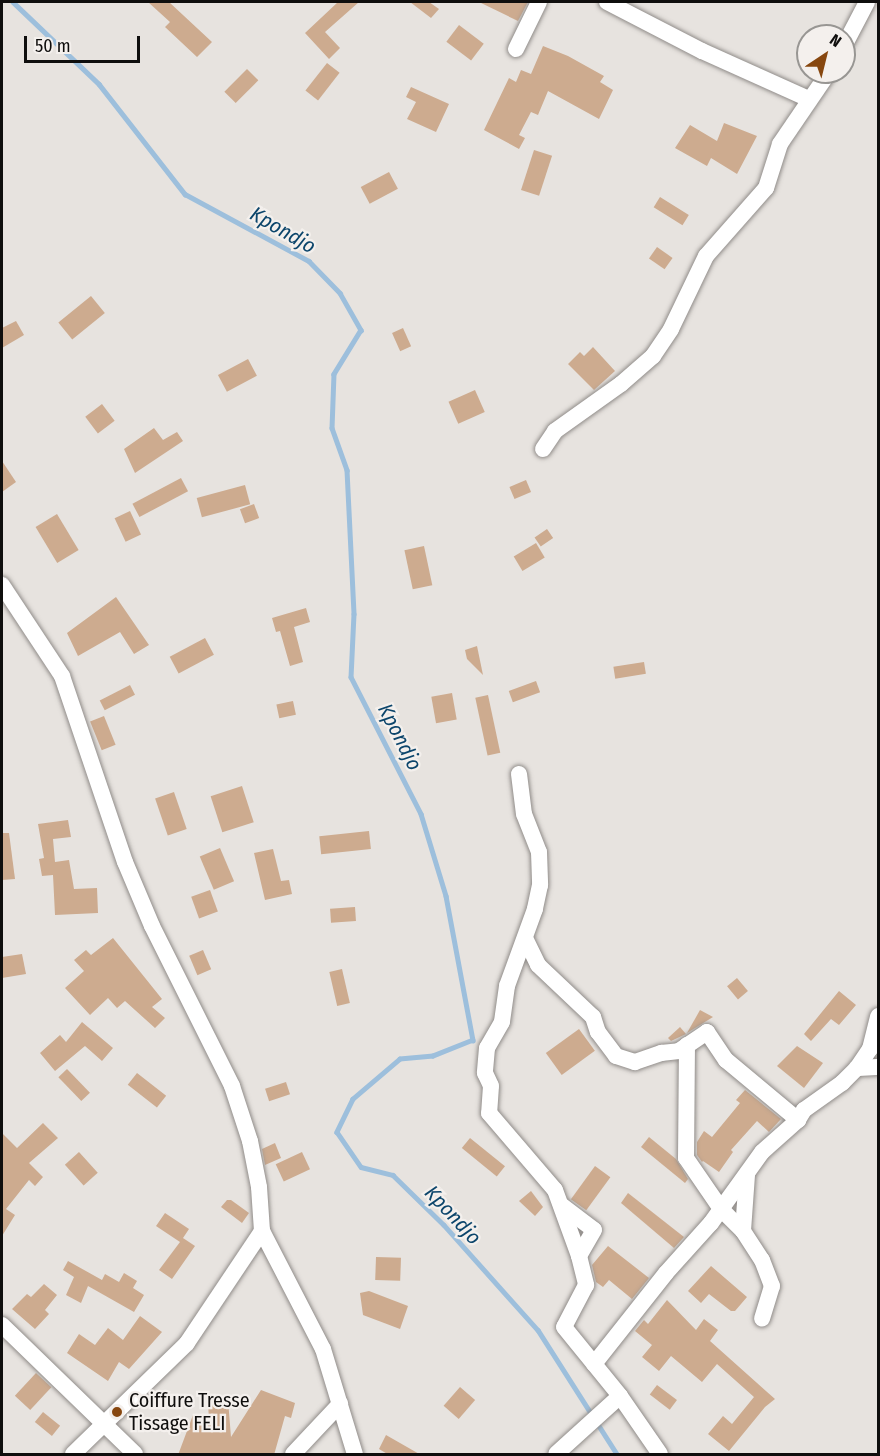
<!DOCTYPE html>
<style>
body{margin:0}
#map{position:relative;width:880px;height:1456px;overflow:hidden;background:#e7e3df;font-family:"Fira Sans Condensed",sans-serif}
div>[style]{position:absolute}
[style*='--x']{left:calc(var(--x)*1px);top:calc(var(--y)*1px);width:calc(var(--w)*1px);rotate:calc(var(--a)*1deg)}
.stream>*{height:4.5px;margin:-2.25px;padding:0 2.25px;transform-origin:2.25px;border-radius:2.25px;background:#9dbfdc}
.building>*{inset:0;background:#cdab8f;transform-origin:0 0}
.roads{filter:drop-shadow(0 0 2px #908c89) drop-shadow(0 0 2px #908c89)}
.minor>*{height:16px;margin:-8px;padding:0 8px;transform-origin:8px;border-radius:8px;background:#fff}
.dots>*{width:16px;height:16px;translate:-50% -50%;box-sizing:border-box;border:3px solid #f4f0ed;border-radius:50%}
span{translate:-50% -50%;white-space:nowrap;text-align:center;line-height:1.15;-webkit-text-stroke:4.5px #f4f0ed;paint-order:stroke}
.poi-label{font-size:20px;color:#0f0e0d}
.left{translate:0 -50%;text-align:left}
.water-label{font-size:21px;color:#0c456b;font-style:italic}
.frame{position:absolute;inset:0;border:3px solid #0f0e0d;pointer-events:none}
.north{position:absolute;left:796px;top:24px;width:60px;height:60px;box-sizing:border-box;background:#f4f0ed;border:2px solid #989693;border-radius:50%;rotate:35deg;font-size:16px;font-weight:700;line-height:24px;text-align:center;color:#0f0e0d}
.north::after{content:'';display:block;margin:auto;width:21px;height:27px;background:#87470f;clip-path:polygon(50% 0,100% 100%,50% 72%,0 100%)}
.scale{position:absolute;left:24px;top:36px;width:116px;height:27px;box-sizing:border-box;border:3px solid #0f0e0d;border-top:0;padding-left:8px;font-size:18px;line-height:21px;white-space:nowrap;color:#0f0e0d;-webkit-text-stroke:4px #f4f0ed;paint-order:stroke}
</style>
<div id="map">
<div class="stream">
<div style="--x:13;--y:2;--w:119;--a:43.6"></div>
<div style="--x:99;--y:84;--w:140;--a:52"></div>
<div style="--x:185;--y:194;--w:141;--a:28.4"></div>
<div style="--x:309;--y:261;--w:45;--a:45.9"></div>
<div style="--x:340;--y:293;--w:43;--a:60.4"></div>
<div style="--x:361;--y:330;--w:52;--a:121.5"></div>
<div style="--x:334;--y:374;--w:54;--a:92.1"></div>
<div style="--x:332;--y:428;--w:45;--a:70.3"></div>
<div style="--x:347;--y:470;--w:144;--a:87.2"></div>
<div style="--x:354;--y:614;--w:63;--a:92.7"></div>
<div style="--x:351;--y:677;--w:154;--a:62.9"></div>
<div style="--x:421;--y:814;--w:86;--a:73"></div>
<div style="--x:446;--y:896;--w:147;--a:79.4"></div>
<div style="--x:473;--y:1040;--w:43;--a:158.2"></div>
<div style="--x:433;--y:1056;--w:33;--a:175"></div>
<div style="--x:400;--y:1059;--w:62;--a:139.6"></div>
<div style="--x:353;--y:1099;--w:37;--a:116"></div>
<div style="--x:337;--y:1132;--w:42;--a:55.6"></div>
<div style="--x:361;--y:1167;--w:33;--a:14"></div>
<div style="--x:393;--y:1175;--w:71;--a:44.4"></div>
<div style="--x:444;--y:1225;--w:141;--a:48.2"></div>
<div style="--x:538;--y:1330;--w:147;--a:57.5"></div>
</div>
<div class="building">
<div style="clip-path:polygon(148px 2px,169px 2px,212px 42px,197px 57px,165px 27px,170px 22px)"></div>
<div style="clip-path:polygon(338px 2px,359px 2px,325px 32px,340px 48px,329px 59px,305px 33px)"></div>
<div style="clip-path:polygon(410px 2px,429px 2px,439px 9px,431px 18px)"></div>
<div style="clip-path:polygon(479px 2px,528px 2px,518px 21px)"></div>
<div style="left:459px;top:25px;width:31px;height:21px;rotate:37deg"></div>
<div style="clip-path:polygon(543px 46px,568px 56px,604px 76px,600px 82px,613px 90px,599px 119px,548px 91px,538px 115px,531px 112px,519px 135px,525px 138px,519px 149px,484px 130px,509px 78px,516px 82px,521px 70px,531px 74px)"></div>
<div style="left:327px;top:63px;width:16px;height:35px;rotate:38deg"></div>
<div style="left:247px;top:69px;width:16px;height:32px;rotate:45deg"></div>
<div style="clip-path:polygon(411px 87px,449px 104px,436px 132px,407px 119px,416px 102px,406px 97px)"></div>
<div style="clip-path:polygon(724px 123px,757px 136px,737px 174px,711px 158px,707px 166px,675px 148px,690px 125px,717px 141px)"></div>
<div style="left:534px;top:150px;width:19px;height:42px;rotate:18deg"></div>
<div style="left:389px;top:172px;width:19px;height:32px;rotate:62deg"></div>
<div style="left:660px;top:197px;width:34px;height:12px;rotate:32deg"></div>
<div style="left:657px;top:247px;width:19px;height:14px;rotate:35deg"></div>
<div style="left:91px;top:296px;width:22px;height:42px;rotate:51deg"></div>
<div style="clip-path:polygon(16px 321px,24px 335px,2px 348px,2px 328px)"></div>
<div style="left:403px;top:328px;width:20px;height:12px;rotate:66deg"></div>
<div style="clip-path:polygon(593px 347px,615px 371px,594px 390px,568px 364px,580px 352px,584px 356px)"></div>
<div style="left:248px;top:359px;width:19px;height:34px;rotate:62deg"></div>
<div style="left:475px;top:390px;width:24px;height:29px;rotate:66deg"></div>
<div style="left:102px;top:404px;width:21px;height:21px;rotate:53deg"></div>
<div style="clip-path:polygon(154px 428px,163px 440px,177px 432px,183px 441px,135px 473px,124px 449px)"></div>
<div style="clip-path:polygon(2px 461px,16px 482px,2px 492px)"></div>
<div style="left:181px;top:478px;width:15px;height:55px;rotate:62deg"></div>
<div style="left:526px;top:480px;width:13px;height:18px;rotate:67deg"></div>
<div style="left:245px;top:485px;width:20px;height:50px;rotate:75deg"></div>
<div style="left:254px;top:504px;width:15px;height:15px;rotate:70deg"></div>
<div style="left:130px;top:511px;width:26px;height:17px;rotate:65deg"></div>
<div style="left:57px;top:514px;width:42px;height:25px;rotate:59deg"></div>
<div style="left:547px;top:529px;width:11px;height:15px;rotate:56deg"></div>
<div style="left:536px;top:543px;width:17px;height:26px;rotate:59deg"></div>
<div style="left:424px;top:546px;width:40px;height:20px;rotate:78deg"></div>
<div style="clip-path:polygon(116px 597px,149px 645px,134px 654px,120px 632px,78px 656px,67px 633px)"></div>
<div style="clip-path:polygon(306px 608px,310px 622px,294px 627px,303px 662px,290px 666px,280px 631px,276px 632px,272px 618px)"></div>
<div style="left:205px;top:638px;width:19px;height:40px;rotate:62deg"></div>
<div style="clip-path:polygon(477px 646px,483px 675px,467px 659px,465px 650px)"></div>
<div style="left:644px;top:662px;width:12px;height:31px;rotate:81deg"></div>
<div style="left:536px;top:681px;width:12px;height:29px;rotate:70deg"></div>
<div style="left:130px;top:685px;width:11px;height:34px;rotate:63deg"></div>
<div style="left:452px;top:693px;width:27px;height:21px;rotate:80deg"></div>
<div style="left:488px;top:695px;width:59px;height:13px;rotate:78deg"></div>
<div style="left:293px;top:701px;width:14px;height:17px;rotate:78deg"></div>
<div style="left:104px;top:716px;width:31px;height:15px;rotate:68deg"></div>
<div style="left:242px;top:786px;width:38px;height:33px;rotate:72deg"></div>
<div style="left:174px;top:792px;width:39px;height:20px;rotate:71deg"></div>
<div style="clip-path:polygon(68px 820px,71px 837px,53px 839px,55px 862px,69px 860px,74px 889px,97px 888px,98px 913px,55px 915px,53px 875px,42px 876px,39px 859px,44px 858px,38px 824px)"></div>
<div style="left:369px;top:831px;width:18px;height:50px;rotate:84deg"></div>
<div style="clip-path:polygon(2px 833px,9px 833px,15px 879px,2px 880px)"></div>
<div style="left:220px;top:848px;width:36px;height:22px;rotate:67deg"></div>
<div style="clip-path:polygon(273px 849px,281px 881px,289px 880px,292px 894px,265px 900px,254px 853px)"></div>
<div style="left:210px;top:890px;width:23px;height:20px;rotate:70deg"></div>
<div style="left:355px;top:907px;width:14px;height:25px;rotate:86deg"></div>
<div style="clip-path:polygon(113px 938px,162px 999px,152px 1007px,165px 1018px,155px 1028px,125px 1001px,117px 1008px,108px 998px,90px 1015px,65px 988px,84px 971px,74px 960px,86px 950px,91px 955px)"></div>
<div style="left:203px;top:950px;width:21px;height:15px;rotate:67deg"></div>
<div style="clip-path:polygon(22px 954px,26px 974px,2px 978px,2px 957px)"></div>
<div style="left:342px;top:969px;width:35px;height:13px;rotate:77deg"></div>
<div style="left:737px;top:978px;width:17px;height:13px;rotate:50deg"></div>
<div style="clip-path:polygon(839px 991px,856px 1005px,839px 1025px,831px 1019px,811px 1041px,804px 1034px)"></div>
<div style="clip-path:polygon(700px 1010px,713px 1017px,687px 1033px)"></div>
<div style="clip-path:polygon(82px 1022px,113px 1048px,102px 1061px,85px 1046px,55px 1071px,40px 1053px,60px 1035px,66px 1042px)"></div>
<div style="clip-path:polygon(680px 1027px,686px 1034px,671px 1041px,668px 1038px)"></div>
<div style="left:579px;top:1029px;width:27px;height:41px;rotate:54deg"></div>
<div style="clip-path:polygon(797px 1046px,823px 1063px,804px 1088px,777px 1066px)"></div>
<div style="left:67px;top:1069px;width:33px;height:12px;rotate:46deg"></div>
<div style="left:137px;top:1073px;width:37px;height:15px;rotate:38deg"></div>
<div style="left:286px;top:1082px;width:13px;height:22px;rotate:72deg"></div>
<div style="clip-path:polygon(745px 1090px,781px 1119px,769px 1132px,757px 1121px,731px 1150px,733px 1152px,719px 1172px,703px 1161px,702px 1162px,697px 1155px,697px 1142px,704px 1131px,712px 1137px,740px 1103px,736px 1100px)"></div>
<div style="clip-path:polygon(43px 1123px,58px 1138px,29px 1163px,43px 1177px,35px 1186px,29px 1180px,6px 1209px,15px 1215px,2px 1236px,2px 1133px,17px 1148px)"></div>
<div style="clip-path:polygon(649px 1137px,676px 1159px,688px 1179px,685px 1183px,641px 1147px)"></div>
<div style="left:470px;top:1138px;width:45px;height:13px;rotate:39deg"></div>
<div style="clip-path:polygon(275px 1143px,281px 1158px,265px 1165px,262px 1149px)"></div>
<div style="left:79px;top:1152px;width:28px;height:19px;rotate:48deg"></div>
<div style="left:302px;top:1152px;width:19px;height:29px;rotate:65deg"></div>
<div style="left:595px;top:1166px;width:19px;height:41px;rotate:36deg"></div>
<div style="clip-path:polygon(531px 1191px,543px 1207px,535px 1216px,519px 1201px)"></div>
<div style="clip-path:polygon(628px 1193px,684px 1237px,674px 1248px,621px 1203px)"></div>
<div style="clip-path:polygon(227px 1200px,231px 1200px,249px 1213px,242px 1223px,221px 1207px)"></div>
<div style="clip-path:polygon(165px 1213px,189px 1229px,181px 1241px,183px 1238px,195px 1246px,172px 1279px,159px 1270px,180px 1242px,156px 1226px)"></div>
<div style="clip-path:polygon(608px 1246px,649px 1278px,632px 1299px,609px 1280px,603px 1287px,596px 1282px,592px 1265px)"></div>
<div style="left:376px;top:1257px;width:25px;height:23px;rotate:2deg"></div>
<div style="clip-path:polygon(68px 1261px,102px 1280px,105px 1274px,119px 1282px,124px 1273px,137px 1281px,133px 1288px,144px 1295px,134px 1312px,88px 1286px,81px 1303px,66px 1295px,74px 1277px,63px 1270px)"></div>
<div style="clip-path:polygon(711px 1266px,747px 1297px,735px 1311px,731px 1311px,709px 1294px,701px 1303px,688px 1291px)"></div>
<div style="clip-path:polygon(44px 1284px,57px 1295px,45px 1310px,49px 1314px,35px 1329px,12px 1309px,27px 1294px,31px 1297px)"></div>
<div style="clip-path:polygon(369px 1291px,408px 1306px,400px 1329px,363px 1315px,360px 1293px)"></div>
<div style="clip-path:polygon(667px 1300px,696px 1330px,704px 1319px,718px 1330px,710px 1341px,775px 1399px,765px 1407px,729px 1451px,708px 1434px,723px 1416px,732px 1424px,754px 1397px,717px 1364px,702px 1382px,671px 1356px,659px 1371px,642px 1357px,652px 1345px,635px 1331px,644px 1320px,648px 1324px)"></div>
<div style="clip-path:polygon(140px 1316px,162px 1332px,129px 1369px,119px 1362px,108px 1381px,67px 1353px,79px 1334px,95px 1345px,108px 1328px,123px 1340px)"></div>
<div style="left:36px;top:1373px;width:21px;height:31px;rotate:43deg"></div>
<div style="left:657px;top:1385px;width:25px;height:12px;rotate:37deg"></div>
<div style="left:460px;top:1387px;width:20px;height:25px;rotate:41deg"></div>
<div style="clip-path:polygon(261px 1390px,295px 1403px,291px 1418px,285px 1416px,274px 1455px,178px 1455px,193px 1415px,209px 1422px,208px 1401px,228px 1400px,231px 1437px)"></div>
<div style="left:43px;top:1412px;width:22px;height:13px;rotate:39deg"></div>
<div style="clip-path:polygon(386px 1435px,421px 1455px,389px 1455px,379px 1449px)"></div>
</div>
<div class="roads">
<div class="minor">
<div style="--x:607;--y:2;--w:107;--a:27.3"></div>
<div style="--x:702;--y:51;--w:117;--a:24.2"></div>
<div style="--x:844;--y:46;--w:50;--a:-62.4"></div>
<div style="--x:516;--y:49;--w:52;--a:-63.9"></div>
<div style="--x:543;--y:449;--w:22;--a:-56"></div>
<div style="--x:555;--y:431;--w:81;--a:-35.5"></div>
<div style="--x:621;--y:384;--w:43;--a:-41.2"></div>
<div style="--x:653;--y:356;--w:32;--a:-56"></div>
<div style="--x:671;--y:329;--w:81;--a:-64.4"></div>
<div style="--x:706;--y:256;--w:91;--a:-48.6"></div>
<div style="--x:766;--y:188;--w:46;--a:-72.3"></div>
<div style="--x:780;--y:144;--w:87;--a:-55.8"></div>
<div style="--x:2;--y:585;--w:109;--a:56.6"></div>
<div style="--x:62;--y:676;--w:196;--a:71.3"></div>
<div style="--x:125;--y:862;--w:69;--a:67.1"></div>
<div style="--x:152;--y:926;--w:179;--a:63.4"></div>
<div style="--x:232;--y:1086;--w:58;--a:71.9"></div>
<div style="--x:250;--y:1141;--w:47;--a:78.9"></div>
<div style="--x:259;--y:1187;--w:44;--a:86.1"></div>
<div style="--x:262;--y:1231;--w:133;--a:62.7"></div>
<div style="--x:323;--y:1349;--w:110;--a:73.1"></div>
<div style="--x:519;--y:774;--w:40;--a:82.9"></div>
<div style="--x:524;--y:814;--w:41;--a:68.5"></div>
<div style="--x:539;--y:852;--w:33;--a:88"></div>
<div style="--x:540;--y:885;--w:25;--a:102"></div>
<div style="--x:535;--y:909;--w:82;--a:110"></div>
<div style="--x:507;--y:986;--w:36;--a:98"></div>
<div style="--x:502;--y:1022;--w:30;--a:120"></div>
<div style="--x:487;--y:1048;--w:25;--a:95"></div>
<div style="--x:485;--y:1073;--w:14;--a:65"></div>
<div style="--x:491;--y:1086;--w:27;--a:94"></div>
<div style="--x:489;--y:1113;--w:101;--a:49.4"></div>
<div style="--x:555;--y:1190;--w:70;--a:70"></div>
<div style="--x:579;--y:1256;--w:30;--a:76"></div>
<div style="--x:586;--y:1285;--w:47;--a:117.6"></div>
<div style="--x:564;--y:1327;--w:89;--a:50.9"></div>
<div style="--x:620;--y:1396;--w:86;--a:137.8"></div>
<div style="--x:525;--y:938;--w:30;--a:64"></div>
<div style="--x:538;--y:965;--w:76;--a:43.4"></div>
<div style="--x:593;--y:1017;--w:16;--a:72"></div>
<div style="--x:598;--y:1032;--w:30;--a:53"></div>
<div style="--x:616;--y:1056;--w:20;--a:18"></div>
<div style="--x:635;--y:1062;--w:28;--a:-19"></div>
<div style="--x:661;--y:1053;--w:18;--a:-6"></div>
<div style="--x:679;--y:1051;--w:34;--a:-34"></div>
<div style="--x:707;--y:1032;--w:34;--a:56"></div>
<div style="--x:726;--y:1060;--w:94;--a:39.8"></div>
<div style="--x:687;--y:1045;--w:113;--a:90.5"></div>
<div style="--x:686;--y:1158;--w:62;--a:55.5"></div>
<div style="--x:721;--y:1209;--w:31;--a:45"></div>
<div style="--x:857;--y:1068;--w:21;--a:-3"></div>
<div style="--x:747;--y:1175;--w:56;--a:94.1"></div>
<div style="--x:743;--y:1231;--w:35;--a:57"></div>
<div style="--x:762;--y:1260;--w:28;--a:69"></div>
<div style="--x:772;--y:1286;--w:34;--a:107"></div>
<div style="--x:561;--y:1205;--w:41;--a:37.1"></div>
<div style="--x:594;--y:1230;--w:30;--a:120"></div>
<div style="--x:2;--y:1325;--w:185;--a:44.1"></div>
<div style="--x:594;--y:1364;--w:116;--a:-51.6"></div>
<div style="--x:666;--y:1273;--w:67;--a:-48"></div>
<div style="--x:711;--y:1223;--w:87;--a:-54.3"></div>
<div style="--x:762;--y:1152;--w:48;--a:-41.6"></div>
<div style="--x:798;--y:1120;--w:12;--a:-59"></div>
<div style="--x:804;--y:1110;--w:47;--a:-35.4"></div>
<div style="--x:842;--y:1083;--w:21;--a:-45"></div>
<div style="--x:857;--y:1068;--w:23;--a:-56"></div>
<div style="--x:870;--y:1049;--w:34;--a:-76"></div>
<div style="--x:620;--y:1396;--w:70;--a:55.4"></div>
<div style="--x:73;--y:1454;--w:159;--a:-44.2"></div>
<div style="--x:187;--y:1343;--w:135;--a:-56.2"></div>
<div style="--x:293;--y:1454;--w:69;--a:-46.8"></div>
</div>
</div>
<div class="dots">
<div style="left:117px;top:1412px;background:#87470f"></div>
</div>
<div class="poi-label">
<span class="left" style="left:129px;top:1412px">Coiffure Tresse<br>Tissage FELI</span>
</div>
<div class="water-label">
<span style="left:283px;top:230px;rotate:30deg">Kpondjo</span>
<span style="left:400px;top:737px;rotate:63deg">Kpondjo</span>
<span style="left:453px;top:1215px;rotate:47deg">Kpondjo</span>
</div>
<div class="frame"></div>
<div class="north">N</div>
<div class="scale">50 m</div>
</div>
